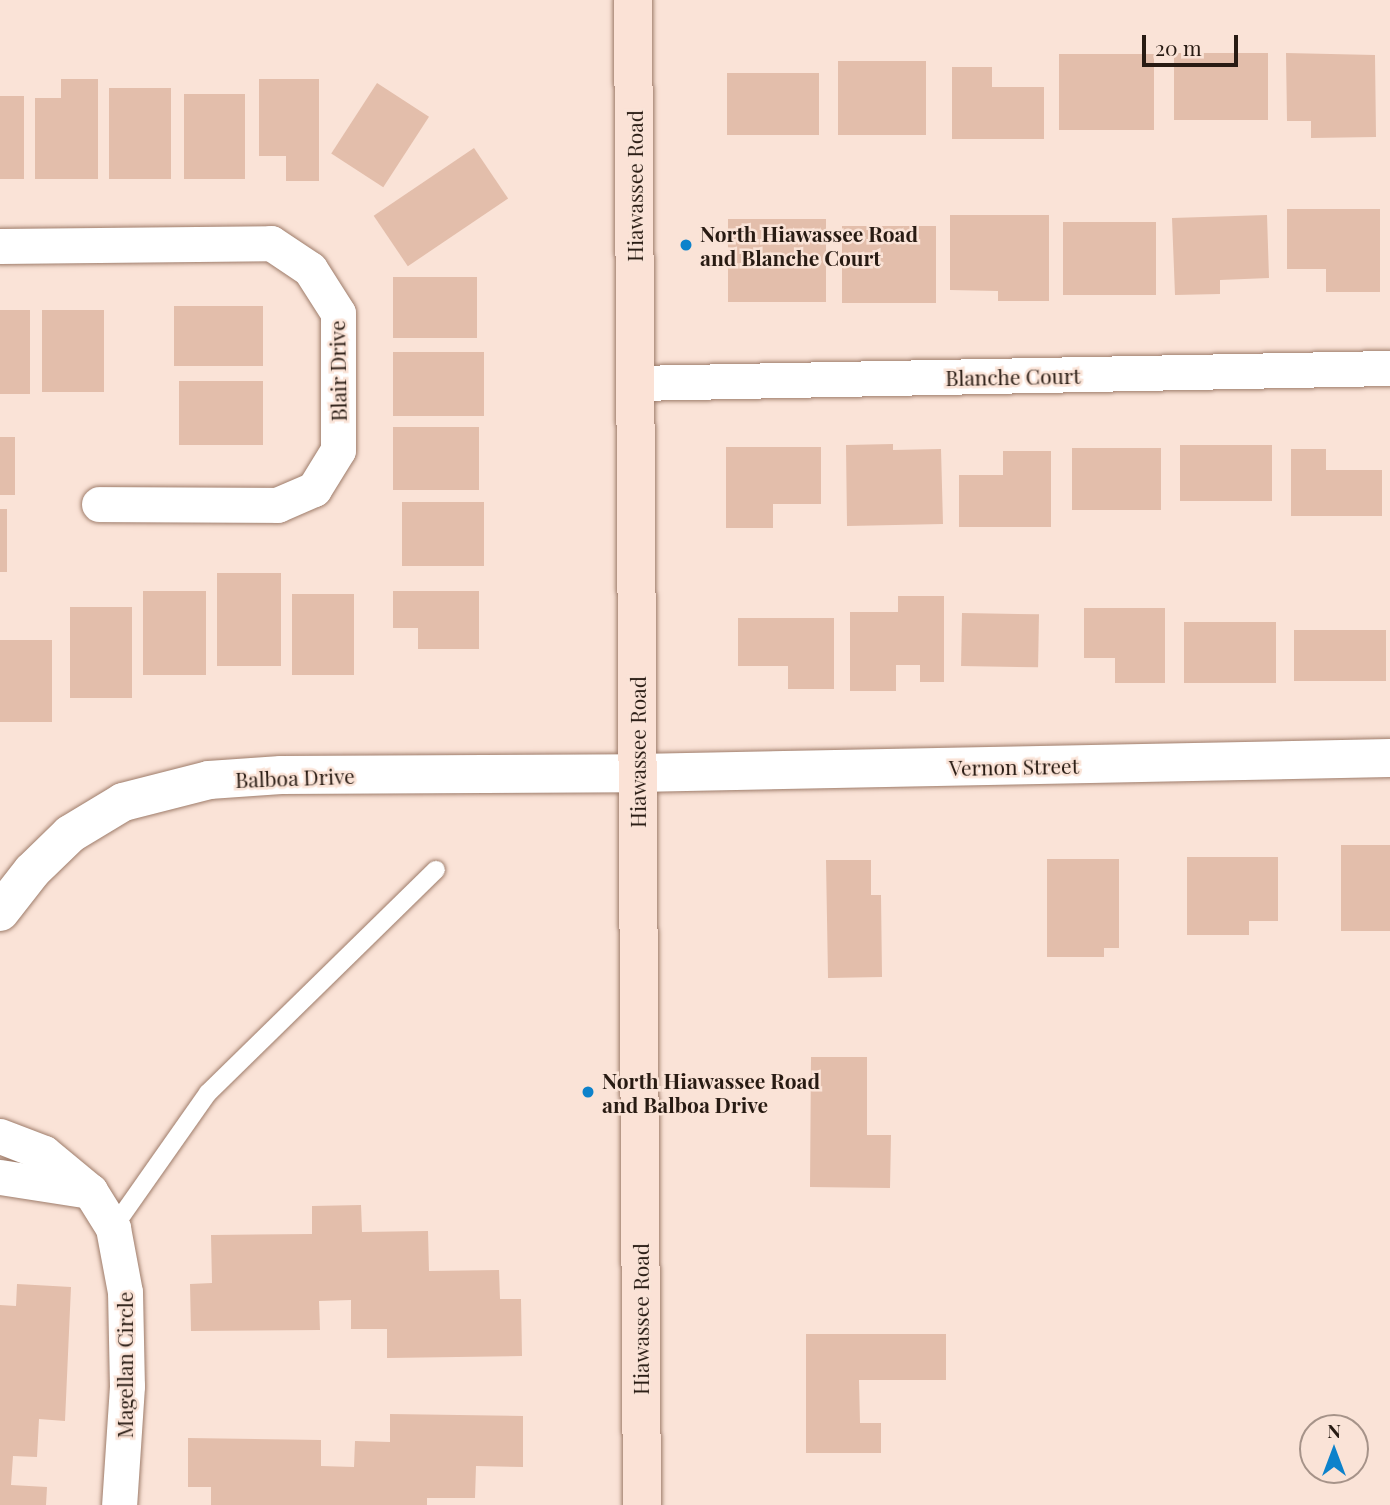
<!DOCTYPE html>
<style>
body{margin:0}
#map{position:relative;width:1390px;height:1505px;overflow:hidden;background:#fae3d7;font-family:"Playfair Display",serif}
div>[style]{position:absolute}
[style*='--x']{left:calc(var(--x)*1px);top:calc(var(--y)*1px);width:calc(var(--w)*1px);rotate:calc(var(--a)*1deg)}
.building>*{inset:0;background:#e3beab;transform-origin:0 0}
.roads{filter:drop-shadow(0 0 2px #9e7c6a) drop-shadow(0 0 2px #9e7c6a)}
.service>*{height:18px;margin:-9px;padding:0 9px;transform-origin:9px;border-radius:9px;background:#fff}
.minor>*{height:35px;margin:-17.5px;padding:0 17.5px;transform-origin:17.5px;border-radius:17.5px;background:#fff}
.tertiary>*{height:38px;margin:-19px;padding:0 19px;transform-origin:19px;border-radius:19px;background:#fff}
.secondary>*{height:38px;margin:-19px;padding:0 19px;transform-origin:19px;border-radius:19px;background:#fbe2d6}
.dots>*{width:19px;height:19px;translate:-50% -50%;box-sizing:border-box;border:4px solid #fae3d7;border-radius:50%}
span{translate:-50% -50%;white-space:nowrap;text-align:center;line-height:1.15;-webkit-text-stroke:5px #fae3d7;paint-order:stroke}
.street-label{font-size:21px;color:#281b13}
.poi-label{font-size:21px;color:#281b13;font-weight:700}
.left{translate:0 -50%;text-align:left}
.north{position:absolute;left:1299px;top:1414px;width:70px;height:70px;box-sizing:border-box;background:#fae3d7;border:2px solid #a69389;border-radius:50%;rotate:0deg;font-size:19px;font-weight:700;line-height:28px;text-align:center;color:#281b13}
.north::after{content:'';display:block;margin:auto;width:24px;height:32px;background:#0d82cb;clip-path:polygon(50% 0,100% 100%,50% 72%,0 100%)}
.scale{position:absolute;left:1142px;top:35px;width:96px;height:32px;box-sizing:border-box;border:4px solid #281b13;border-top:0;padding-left:9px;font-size:21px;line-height:24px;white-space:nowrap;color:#281b13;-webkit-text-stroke:5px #fae3d7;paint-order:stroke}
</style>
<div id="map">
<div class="building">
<div style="left:1174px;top:53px;width:94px;height:67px"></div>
<div style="clip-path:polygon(1286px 53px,1375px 55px,1376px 137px,1311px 138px,1311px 121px,1287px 121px)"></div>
<div style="left:1059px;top:54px;width:95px;height:76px"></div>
<div style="left:838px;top:61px;width:88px;height:74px"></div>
<div style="clip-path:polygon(952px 67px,992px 67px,992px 87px,1044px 87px,1044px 139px,952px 139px)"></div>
<div style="left:727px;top:73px;width:92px;height:62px"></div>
<div style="clip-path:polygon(61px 79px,98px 79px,98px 179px,35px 179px,35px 98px,61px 98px)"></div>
<div style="clip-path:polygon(259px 79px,319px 79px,319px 181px,286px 181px,286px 156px,259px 156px)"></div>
<div style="left:377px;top:83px;width:62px;height:84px;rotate:33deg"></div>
<div style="left:109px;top:88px;width:62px;height:91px"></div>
<div style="left:184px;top:94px;width:61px;height:85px"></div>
<div style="left:0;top:96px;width:24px;height:83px"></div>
<div style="left:474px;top:148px;width:61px;height:121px;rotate:56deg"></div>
<div style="clip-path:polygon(1287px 209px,1380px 209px,1380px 292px,1326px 292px,1326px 269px,1287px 269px)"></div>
<div style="clip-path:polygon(950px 215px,1049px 215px,1049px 301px,998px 301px,998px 291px,950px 290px)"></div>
<div style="clip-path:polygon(1267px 215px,1269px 278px,1220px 280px,1220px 294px,1175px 295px,1172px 218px)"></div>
<div style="left:728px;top:219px;width:98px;height:83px"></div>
<div style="left:1063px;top:222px;width:93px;height:73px"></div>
<div style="left:842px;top:226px;width:94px;height:77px"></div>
<div style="left:477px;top:277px;width:61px;height:84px;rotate:90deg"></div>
<div style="left:174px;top:306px;width:89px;height:60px"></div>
<div style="left:0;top:310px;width:30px;height:84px"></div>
<div style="left:42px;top:310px;width:62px;height:82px"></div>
<div style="left:393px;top:352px;width:91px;height:64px"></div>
<div style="left:179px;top:381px;width:84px;height:64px"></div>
<div style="left:393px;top:427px;width:86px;height:63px"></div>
<div style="left:0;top:437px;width:15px;height:58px"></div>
<div style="clip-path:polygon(893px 444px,893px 450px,941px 449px,943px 524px,847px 526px,846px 445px)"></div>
<div style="left:1180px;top:445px;width:92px;height:56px"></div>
<div style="clip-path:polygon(726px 447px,821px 447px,821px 504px,773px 504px,773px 528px,726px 528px)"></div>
<div style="left:1072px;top:448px;width:89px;height:62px"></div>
<div style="clip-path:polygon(1291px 449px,1326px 449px,1326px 470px,1382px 470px,1382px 516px,1291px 516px)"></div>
<div style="clip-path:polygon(1003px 451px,1051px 451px,1051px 527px,959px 527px,959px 475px,1003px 475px)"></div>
<div style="left:402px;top:502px;width:82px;height:64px"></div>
<div style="left:0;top:509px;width:7px;height:63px"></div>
<div style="left:217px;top:573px;width:64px;height:93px"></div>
<div style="left:143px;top:591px;width:63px;height:84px"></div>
<div style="clip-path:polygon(393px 591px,479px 591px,479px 649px,418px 649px,418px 628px,393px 628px)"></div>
<div style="left:292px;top:594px;width:62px;height:81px"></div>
<div style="clip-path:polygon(898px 596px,944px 596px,944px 682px,920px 682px,920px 665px,896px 665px,896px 691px,850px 691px,850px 612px,898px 612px)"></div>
<div style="left:70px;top:607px;width:62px;height:91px"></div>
<div style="clip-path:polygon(1084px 608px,1165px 608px,1165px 683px,1115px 683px,1115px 658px,1084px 658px)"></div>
<div style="left:962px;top:613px;width:77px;height:53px;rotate:1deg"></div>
<div style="clip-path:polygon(738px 618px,834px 618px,834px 689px,788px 689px,788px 666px,738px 666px)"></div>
<div style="left:1184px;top:622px;width:92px;height:61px"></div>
<div style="left:1294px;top:630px;width:92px;height:51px"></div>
<div style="left:0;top:640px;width:52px;height:82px"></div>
<div style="left:1341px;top:845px;width:49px;height:86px"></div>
<div style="clip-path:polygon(1187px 857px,1278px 857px,1278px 921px,1249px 921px,1249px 935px,1187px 935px)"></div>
<div style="clip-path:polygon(1047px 859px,1119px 859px,1119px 948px,1104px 948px,1104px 957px,1047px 957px)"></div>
<div style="clip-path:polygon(826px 860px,871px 860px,871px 895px,881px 895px,882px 977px,828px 978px)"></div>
<div style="clip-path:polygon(811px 1057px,867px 1057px,867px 1135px,891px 1135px,890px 1188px,810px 1187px)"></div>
<div style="clip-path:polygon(361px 1205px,362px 1232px,428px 1231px,429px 1271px,499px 1270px,500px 1299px,521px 1299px,522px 1356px,387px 1358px,387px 1329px,351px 1329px,351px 1300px,319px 1301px,320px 1330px,191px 1331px,190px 1284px,212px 1283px,211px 1235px,312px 1234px,312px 1206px)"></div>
<div style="clip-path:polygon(17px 1284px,71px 1287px,65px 1421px,39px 1419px,37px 1457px,13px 1456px,11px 1485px,47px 1487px,46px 1505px,0 1505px,0 1305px,16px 1306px)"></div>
<div style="clip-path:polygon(806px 1334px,946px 1334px,946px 1380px,859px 1380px,860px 1423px,881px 1423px,881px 1453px,806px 1453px)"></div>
<div style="clip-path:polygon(390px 1414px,523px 1416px,523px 1467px,476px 1466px,475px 1498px,427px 1498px,427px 1505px,211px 1505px,211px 1487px,188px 1487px,188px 1438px,321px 1440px,321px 1466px,354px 1467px,355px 1441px,390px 1442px)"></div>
</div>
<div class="roads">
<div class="service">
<div style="--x:113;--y:1228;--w:165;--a:-54.9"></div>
<div style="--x:208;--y:1093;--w:319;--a:-44.4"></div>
</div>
<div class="minor">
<div style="--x:0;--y:246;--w:271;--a:-0.6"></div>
<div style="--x:271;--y:243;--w:47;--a:33.7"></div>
<div style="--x:310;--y:269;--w:52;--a:57.5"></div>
<div style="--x:338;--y:313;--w:137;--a:90"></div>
<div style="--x:338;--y:450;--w:46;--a:121.6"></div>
<div style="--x:314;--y:489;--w:40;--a:156.6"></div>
<div style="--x:277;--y:505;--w:178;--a:-179.7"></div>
<div style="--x:635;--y:383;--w:755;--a:-1.14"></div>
<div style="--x:0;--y:1136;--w:47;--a:21.1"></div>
<div style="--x:44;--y:1153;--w:60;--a:39.6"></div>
<div style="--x:90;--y:1191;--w:44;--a:58.1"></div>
<div style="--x:113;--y:1228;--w:65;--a:79.4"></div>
<div style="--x:125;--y:1292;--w:94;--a:88.8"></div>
<div style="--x:127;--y:1386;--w:119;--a:93.8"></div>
<div style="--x:0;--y:1177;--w:91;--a:8.8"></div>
</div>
<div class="tertiary">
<div style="--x:0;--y:912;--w:52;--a:-52"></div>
<div style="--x:32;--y:871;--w:53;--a:-44.2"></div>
<div style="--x:70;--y:834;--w:62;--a:-31.1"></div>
<div style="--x:123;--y:802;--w:89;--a:-14.3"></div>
<div style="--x:209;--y:780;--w:72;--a:-4"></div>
<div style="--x:281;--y:775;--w:356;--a:-0.3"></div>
<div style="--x:637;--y:773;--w:753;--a:-1.14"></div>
</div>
<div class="secondary">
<div style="--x:633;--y:0;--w:1505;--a:89.66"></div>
</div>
</div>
<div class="dots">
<div style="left:686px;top:245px;background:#0d82cb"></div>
<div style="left:588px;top:1092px;background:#0d82cb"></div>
</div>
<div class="street-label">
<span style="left:634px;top:186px;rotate:-90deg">Hiawassee Road</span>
<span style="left:337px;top:371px;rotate:-91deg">Blair Drive</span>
<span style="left:1013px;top:376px;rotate:-1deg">Blanche Court</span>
<span style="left:637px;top:752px;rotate:-90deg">Hiawassee Road</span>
<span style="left:1014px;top:766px;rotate:-1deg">Vernon Street</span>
<span style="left:295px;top:777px;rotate:-2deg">Balboa Drive</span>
<span style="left:640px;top:1319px;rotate:-90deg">Hiawassee Road</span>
<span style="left:124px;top:1365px;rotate:-90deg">Magellan Circle</span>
</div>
<div class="poi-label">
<span class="left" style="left:700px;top:245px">North Hiawassee Road<br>and Blanche Court</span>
<span class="left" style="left:602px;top:1092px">North Hiawassee Road<br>and Balboa Drive</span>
</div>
<div class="north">N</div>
<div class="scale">20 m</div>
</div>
